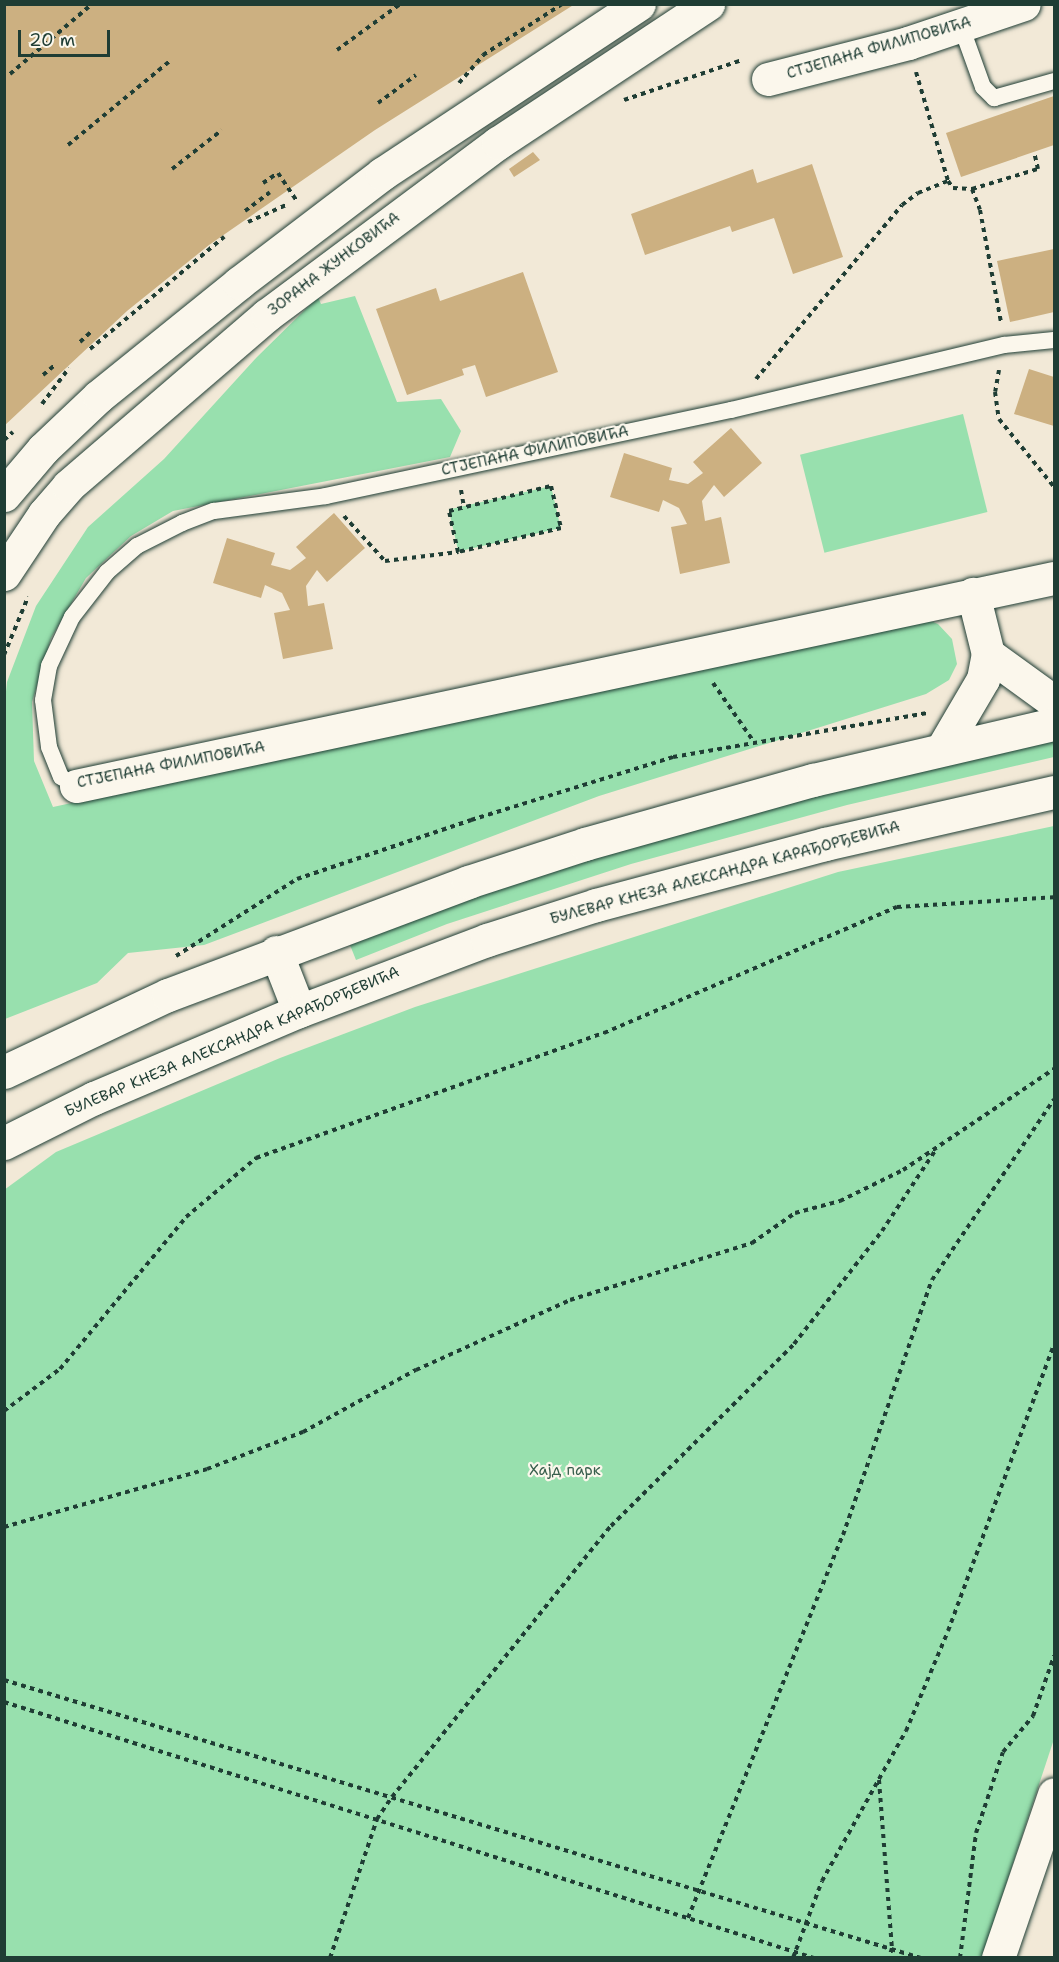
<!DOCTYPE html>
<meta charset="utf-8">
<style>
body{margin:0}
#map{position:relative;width:1059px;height:1962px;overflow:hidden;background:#f2e9d7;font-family:"Shantell Sans",sans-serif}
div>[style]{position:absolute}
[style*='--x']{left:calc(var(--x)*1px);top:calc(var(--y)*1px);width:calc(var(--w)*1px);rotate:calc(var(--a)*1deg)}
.green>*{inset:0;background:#98e0ae;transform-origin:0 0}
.building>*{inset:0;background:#ccb081}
.path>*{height:4px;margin-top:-2px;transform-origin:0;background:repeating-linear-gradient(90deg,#1f3d34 0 4.5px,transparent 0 9px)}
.roads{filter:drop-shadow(0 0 2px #1f3d34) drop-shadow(0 0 2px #1f3d34)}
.lane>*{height:16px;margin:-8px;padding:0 8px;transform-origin:8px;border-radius:8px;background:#fbf7ec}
.street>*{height:33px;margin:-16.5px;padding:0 16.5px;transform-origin:16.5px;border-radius:16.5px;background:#fbf7ec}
.secondary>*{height:33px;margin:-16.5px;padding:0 16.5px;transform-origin:16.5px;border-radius:16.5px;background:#fbf7ec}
span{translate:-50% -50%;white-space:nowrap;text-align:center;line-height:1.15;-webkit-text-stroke:4.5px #fbf7ec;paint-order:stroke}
.street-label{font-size:15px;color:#1f3d34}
.park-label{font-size:15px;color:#375e4c}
.frame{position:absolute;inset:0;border:6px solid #1f3d34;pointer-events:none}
.scale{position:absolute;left:18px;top:30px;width:92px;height:27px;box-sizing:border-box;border:3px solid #1f3d34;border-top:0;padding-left:8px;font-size:18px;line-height:21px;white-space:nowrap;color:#1f3d34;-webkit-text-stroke:4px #fbf7ec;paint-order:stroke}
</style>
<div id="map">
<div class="green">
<div style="clip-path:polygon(355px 296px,397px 402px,441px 399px,461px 431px,450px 457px,173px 511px,131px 536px,86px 578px,51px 638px,32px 702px,34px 761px,53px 807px,923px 618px,938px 624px,952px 639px,957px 664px,949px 680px,926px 694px,599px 796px,204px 945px,128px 953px,97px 983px,5px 1019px,5px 701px,7px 682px,36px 606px,88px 527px,164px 459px,257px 357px,318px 297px,321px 304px)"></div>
<div style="left:963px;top:414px;width:101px;height:168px;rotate:76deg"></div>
<div style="left:551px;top:486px;width:43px;height:105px;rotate:77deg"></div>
<div style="clip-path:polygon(1054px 737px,1054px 757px,847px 805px,631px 864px,447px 924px,356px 960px,348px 940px,550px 870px,740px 813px)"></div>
<div style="clip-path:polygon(1054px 826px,1054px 1739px,982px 1957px,5px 1957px,4px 1190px,56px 1152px,280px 1058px,415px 1007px,838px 872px)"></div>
</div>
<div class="building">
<div style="clip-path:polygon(4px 4px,575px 4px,375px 130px,209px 245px,127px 311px,4px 426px)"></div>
<div style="clip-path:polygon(1054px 96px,1054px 145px,961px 177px,946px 133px)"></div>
<div style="clip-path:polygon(533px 152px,540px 160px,514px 177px,509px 169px)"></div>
<div style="clip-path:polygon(812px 164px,843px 257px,793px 274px,774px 218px,732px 232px,730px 226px,645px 255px,631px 214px,753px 169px,757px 183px)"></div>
<div style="clip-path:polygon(1054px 249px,1054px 312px,1010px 322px,997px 261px)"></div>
<div style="clip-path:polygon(523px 272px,558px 372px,486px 397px,475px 365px,462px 369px,464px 375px,407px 395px,376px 309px,436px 288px,440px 301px)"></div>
<div style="clip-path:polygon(1029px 369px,1054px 377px,1054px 426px,1014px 414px)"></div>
<div style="clip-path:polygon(731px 428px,762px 463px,724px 497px,714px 485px,702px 501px,705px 521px,721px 517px,730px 563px,680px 574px,671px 527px,687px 524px,679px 508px,663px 500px,659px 512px,610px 497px,624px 453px,672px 468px,669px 480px,688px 484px,703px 473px,693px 462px)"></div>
<div style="clip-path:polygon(334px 513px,365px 548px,327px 582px,317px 570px,306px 586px,308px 606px,324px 603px,333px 649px,283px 659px,274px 613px,290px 610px,282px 593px,265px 585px,261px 598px,213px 583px,227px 538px,275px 553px,271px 565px,290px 570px,306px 558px,296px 547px)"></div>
</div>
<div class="path">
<div style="--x:337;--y:50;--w:78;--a:-36.1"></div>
<div style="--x:916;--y:72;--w:114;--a:73.6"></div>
<div style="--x:948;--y:181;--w:9;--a:54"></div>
<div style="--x:953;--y:188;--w:19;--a:3"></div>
<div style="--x:972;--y:189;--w:22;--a:69"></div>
<div style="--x:980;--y:210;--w:114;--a:79.4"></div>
<div style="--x:10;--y:74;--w:108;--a:-40.5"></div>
<div style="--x:459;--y:83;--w:37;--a:-49"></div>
<div style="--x:483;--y:55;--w:94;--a:-32.8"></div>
<div style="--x:624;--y:100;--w:125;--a:-18.7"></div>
<div style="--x:378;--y:103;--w:47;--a:-36.4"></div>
<div style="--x:68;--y:145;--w:132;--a:-39.5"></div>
<div style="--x:172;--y:169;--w:63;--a:-38"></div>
<div style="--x:263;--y:183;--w:18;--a:-34"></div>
<div style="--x:278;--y:173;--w:32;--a:56"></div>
<div style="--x:972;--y:189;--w:69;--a:-16.9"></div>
<div style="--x:1038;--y:169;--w:17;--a:-103"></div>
<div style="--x:245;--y:211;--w:31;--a:-37"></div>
<div style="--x:248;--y:222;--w:42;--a:-24.1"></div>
<div style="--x:80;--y:342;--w:16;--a:-43"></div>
<div style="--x:90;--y:349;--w:175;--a:-39.9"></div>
<div style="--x:999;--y:370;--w:22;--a:100"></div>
<div style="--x:995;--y:392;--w:27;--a:82"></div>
<div style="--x:999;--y:419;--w:87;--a:51"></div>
<div style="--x:43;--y:375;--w:17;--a:-40"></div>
<div style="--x:756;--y:379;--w:227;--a:-50"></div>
<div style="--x:902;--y:205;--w:20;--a:-37"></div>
<div style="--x:918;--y:193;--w:32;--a:-22"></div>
<div style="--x:42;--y:404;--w:45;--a:-53.1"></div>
<div style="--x:4;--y:440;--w:12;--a:-42"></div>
<div style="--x:551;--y:486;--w:43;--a:76.6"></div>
<div style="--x:561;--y:528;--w:106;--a:166.9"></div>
<div style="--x:458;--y:552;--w:42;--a:-102.4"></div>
<div style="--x:449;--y:511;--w:105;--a:-13.8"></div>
<div style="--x:461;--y:490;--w:17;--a:80"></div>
<div style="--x:344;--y:516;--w:61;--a:47.7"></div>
<div style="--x:385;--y:561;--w:74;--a:-7"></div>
<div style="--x:4;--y:655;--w:63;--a:-67.5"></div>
<div style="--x:713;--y:683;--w:72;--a:55.2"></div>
<div style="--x:176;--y:956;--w:143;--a:-32.5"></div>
<div style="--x:297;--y:879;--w:184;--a:-18.7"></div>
<div style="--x:471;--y:820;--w:212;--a:-17.3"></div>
<div style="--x:673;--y:757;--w:258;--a:-9.8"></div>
<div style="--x:4;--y:1411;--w:70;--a:-36.9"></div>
<div style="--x:60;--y:1369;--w:197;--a:-50.3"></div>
<div style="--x:186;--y:1217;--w:92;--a:-40.1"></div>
<div style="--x:256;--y:1158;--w:370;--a:-19.8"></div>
<div style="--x:604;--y:1033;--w:319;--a:-23.3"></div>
<div style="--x:897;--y:907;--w:157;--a:-3.6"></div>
<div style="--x:4;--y:1527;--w:211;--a:-15.9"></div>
<div style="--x:207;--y:1469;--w:103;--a:-21.1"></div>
<div style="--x:303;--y:1432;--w:129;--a:-28.8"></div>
<div style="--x:416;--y:1370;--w:169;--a:-24.4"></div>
<div style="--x:570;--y:1300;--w:191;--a:-17.4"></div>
<div style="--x:752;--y:1243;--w:52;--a:-34.9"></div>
<div style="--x:795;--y:1213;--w:47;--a:-14.9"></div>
<div style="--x:840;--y:1201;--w:70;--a:-26.2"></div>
<div style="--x:903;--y:1170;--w:182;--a:-33.8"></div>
<div style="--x:4;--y:1680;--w:958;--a:16.87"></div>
<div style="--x:4;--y:1702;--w:849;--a:17.54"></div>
<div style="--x:879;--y:1780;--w:169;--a:85.6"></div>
<div style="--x:892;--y:1948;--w:10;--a:107"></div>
<div style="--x:688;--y:1918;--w:413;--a:-68"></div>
<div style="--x:843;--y:1535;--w:270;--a:-70.8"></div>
<div style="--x:932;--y:1280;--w:218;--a:-56"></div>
<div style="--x:330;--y:1958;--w:147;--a:-71.3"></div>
<div style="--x:377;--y:1819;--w:27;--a:-56"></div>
<div style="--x:392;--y:1797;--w:348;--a:-51.1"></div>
<div style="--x:611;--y:1526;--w:258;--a:-44.8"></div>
<div style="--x:794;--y:1344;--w:143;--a:-52.1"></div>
<div style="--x:882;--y:1231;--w:96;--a:-56.5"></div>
<div style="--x:793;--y:1958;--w:82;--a:-69.4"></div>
<div style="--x:822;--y:1881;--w:172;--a:-60.8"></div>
<div style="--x:906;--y:1731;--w:108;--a:-67.2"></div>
<div style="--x:948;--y:1631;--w:306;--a:-69.7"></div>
<div style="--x:960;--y:1958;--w:126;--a:-82.7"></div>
<div style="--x:976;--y:1833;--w:85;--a:-71.6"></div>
<div style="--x:1003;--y:1752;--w:47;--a:-50.2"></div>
<div style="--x:1033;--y:1716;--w:64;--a:-70.7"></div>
</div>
<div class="roads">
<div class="lane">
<div style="--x:961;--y:26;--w:65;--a:70.2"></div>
<div style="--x:983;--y:87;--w:16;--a:45"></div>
<div style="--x:994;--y:98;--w:62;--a:-15.8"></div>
<div style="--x:76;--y:786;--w:17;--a:-149"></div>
<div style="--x:61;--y:777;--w:32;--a:-112"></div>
<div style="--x:49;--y:747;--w:47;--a:-97.3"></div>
<div style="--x:43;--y:700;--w:35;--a:-80"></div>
<div style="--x:49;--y:666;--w:54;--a:-64.9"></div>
<div style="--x:72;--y:617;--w:57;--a:-52.1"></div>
<div style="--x:107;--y:572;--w:40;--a:-41"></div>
<div style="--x:137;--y:546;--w:51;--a:-27.1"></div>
<div style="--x:182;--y:523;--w:34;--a:-21"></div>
<div style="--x:214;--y:511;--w:113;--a:-7.6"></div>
<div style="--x:326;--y:496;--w:414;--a:-12"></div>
<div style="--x:731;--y:410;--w:281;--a:-13.4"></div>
<div style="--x:1004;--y:345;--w:50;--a:-5.7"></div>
</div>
<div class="street">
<div style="--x:768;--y:79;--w:145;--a:-14.4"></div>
<div style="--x:908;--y:43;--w:122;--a:-18.6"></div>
<div style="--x:4;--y:495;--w:60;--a:-49.7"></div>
<div style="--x:43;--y:449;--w:77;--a:-43.4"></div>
<div style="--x:99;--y:396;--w:180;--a:-38.9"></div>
<div style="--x:239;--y:283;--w:180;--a:-37.3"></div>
<div style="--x:382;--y:174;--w:308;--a:-33.5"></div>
<div style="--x:4;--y:574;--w:72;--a:-56.3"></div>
<div style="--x:44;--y:514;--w:37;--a:-49"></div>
<div style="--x:68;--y:486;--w:262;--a:-40.7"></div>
<div style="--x:267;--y:315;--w:288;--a:-36.7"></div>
<div style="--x:498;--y:143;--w:252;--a:-33.5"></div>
<div style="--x:988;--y:654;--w:82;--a:36"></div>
<div style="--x:942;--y:749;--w:81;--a:-59.6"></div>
<div style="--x:983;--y:679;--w:25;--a:-79"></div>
<div style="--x:988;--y:654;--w:62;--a:-104"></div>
<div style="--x:76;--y:786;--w:1000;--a:-12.01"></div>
<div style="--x:998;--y:1958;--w:173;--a:-71.1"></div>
</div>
<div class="secondary">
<div style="--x:276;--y:952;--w:63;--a:68.7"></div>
<div style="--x:4;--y:1072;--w:181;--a:-25.2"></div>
<div style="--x:168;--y:995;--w:321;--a:-20.6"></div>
<div style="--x:468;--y:882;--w:123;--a:-18"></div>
<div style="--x:585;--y:844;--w:237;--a:-15.7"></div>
<div style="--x:813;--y:780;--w:247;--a:-13.1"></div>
<div style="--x:4;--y:1143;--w:101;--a:-26.6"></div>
<div style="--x:94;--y:1098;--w:223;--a:-23"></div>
<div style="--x:299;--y:1011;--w:201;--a:-20.7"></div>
<div style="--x:487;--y:940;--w:114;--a:-17.8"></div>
<div style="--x:596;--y:905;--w:237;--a:-14.9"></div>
<div style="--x:825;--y:844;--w:235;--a:-12.8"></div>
</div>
</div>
<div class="street-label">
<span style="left:879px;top:48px;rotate:-16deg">СТЈЕПАНА ФИЛИПОВИЋА</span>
<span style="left:334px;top:264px;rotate:-37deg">ЗОРАНА ЖУНКОВИЋА</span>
<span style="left:535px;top:451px;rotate:-12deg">СТЈЕПАНА ФИЛИПОВИЋА</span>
<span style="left:171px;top:765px;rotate:-11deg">СТЈЕПАНА ФИЛИПОВИЋА</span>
<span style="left:725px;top:873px;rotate:-15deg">БУЛЕВАР КНЕЗА АЛЕКСАНДРА КАРАЂОРЂЕВИЋА</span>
<span style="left:232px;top:1042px;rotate:-23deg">БУЛЕВАР КНЕЗА АЛЕКСАНДРА КАРАЂОРЂЕВИЋА</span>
</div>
<div class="park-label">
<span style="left:565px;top:1471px">Хајд парк</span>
</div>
<div class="frame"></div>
<div class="scale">20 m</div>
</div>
